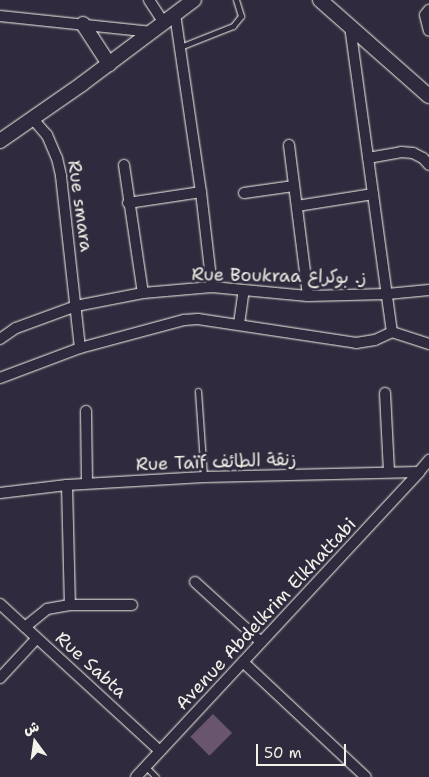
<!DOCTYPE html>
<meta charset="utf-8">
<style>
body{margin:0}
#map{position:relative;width:429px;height:777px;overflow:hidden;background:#2f2a3d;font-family:"Shantell Sans","Playpen Sans Arabic",sans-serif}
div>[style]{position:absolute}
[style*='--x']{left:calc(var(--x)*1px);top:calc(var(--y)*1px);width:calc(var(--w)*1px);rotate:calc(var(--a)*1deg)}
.building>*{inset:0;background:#69566e;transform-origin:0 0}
.roads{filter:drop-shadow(0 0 1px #f4f1e8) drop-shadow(0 0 1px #f4f1e8)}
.lane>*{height:5px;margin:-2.5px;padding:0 2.5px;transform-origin:2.5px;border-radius:2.5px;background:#2f2a3d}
.street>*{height:10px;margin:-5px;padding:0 5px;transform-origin:5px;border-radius:5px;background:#2f2a3d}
.secondary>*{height:14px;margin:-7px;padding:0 7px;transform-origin:7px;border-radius:7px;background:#2f2a3d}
span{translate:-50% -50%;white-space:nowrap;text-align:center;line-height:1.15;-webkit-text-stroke:5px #2f2a3d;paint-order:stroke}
.street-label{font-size:18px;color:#f4f1e8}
.north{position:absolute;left:10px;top:717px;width:50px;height:50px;-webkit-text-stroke:4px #2f2a3d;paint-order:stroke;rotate:346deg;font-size:14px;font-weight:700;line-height:20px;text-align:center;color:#f4f1e8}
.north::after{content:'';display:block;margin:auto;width:18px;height:22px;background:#f4f1e8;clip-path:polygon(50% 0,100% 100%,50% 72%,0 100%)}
.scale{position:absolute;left:256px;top:744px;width:90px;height:22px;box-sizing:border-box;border:2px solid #f4f1e8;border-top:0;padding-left:6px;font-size:15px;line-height:18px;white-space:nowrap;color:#f4f1e8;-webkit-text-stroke:4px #2f2a3d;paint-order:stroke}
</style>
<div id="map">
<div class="building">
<div style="left:213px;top:714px;width:27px;height:32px;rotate:45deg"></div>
</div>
<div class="roads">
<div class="lane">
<div style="--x:180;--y:47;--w:57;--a:-21.6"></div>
<div style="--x:233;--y:26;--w:13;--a:-51"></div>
<div style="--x:241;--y:16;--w:17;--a:-107"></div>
<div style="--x:198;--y:391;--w:86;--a:86"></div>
<div style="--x:146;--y:767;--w:14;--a:45"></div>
</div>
<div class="street">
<div style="--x:149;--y:0;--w:27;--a:57"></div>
<div style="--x:429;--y:10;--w:6;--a:129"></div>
<div style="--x:425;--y:15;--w:16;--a:76"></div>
<div style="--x:175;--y:14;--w:180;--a:81.7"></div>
<div style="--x:201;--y:192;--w:96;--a:83.4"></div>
<div style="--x:0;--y:16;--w:153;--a:6"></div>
<div style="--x:350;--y:26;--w:309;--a:82.2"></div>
<div style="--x:32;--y:118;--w:23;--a:49"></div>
<div style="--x:47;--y:135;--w:25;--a:67"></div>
<div style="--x:57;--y:158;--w:18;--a:77"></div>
<div style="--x:61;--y:176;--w:173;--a:83.7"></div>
<div style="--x:289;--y:145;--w:152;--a:82.8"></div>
<div style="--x:368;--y:158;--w:34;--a:-10"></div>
<div style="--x:401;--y:152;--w:12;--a:5"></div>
<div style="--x:413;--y:153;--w:11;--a:27"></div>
<div style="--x:423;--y:158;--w:9;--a:49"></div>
<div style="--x:124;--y:165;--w:129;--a:81.6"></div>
<div style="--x:244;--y:193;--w:50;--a:-8"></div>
<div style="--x:128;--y:203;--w:74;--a:-8.6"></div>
<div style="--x:297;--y:206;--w:77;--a:-9"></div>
<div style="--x:239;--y:324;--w:34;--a:-82"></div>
<div style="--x:0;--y:339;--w:19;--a:-35"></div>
<div style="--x:16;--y:328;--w:64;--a:-20.1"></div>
<div style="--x:76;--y:306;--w:68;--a:-11"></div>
<div style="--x:143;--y:293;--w:69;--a:-5"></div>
<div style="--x:212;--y:287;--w:96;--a:5.4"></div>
<div style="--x:308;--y:296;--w:79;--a:-1.5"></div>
<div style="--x:387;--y:294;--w:42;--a:-5.4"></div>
<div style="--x:0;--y:378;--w:85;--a:-20.6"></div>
<div style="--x:80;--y:348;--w:108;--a:-15.1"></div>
<div style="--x:184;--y:320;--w:14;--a:-4"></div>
<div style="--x:198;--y:319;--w:160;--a:8.6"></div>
<div style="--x:356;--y:343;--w:19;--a:-9"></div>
<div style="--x:375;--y:340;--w:19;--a:-25"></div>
<div style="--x:392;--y:332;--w:39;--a:18"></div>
<div style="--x:385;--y:393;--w:79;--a:87.1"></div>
<div style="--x:86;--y:411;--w:72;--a:89.2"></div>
<div style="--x:67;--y:485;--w:120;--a:88.6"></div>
<div style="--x:0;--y:493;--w:67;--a:-6.8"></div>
<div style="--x:67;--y:485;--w:137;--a:-3.3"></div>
<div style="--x:204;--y:477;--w:215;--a:-1.3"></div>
<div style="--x:419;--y:472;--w:16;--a:-50"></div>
<div style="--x:195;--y:582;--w:89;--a:42.3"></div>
<div style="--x:0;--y:604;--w:217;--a:42.6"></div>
<div style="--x:25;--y:627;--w:28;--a:-39"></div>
<div style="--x:47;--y:609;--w:23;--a:-10"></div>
<div style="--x:70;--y:605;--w:62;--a:0"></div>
<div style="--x:243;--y:662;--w:168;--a:43.1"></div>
<div style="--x:0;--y:678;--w:54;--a:-47.2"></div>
<div style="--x:136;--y:777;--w:416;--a:-47.1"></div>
</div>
<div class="secondary">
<div style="--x:320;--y:0;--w:145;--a:41.4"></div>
<div style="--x:83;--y:24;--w:48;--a:57"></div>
<div style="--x:0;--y:141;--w:100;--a:-34.8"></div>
<div style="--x:82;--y:84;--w:140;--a:-36.9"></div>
</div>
</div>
<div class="street-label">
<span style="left:80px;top:206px;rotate:82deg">Rue smara</span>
<span style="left:279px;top:276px;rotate:1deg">Rue Boukraa ز. بوكراع</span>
<span style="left:216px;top:462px;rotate:-2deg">Rue Taïf زنقة الطائف</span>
<span style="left:266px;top:614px;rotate:-47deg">Avenue Abdelkrim Elkhattabi</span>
<span style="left:91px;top:665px;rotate:42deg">Rue Sabta</span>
</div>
<div class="north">ش</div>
<div class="scale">50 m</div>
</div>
